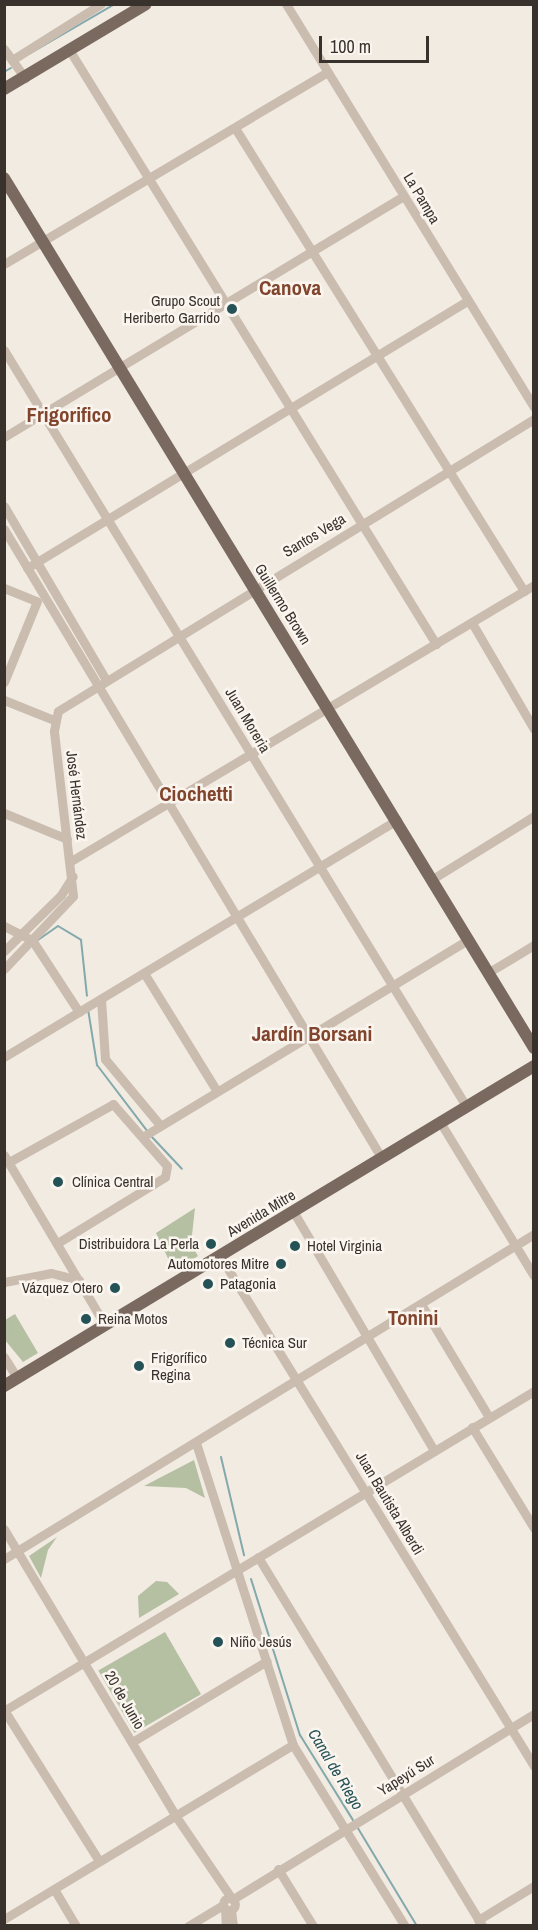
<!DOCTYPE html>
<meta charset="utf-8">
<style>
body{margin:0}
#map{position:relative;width:538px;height:1930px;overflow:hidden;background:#f2ebe2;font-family:"Archivo Narrow",sans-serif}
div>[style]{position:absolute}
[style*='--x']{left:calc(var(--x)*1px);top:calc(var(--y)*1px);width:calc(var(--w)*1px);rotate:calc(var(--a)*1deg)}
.green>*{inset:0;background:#b5c0a3;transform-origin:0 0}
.stream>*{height:2px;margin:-1px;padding:0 1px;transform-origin:1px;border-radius:1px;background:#83a9ad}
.minor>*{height:9px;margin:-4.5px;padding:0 4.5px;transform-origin:4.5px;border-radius:4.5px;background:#cabcaf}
.minor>.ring{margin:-4.5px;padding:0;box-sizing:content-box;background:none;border:9px solid #cabcaf;border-radius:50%}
.major>*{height:12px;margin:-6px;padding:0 6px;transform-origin:6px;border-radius:6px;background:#79695f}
.dots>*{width:16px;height:16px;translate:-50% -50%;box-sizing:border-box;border:3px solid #faf5ee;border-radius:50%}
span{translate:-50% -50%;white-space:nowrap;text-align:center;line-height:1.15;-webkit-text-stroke:5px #faf5ee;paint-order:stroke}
.street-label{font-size:15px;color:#39312c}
.poi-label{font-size:15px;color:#39312c}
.right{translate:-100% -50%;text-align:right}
.left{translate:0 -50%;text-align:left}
.water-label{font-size:16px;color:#255257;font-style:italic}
.district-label{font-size:21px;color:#81442c;font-weight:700}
.frame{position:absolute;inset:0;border:6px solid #39312c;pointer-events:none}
.scale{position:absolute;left:319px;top:36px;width:110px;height:27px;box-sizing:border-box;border:3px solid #39312c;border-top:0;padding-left:8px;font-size:18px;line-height:21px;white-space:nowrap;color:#39312c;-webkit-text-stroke:4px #faf5ee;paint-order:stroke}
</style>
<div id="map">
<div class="green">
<div style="clip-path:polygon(195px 1208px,191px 1244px,198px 1256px,174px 1271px,156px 1233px)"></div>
<div style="clip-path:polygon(15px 1314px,38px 1353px,23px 1362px,5px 1340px,5px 1320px)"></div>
<div style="clip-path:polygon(194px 1460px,205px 1498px,186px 1488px,144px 1486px)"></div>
<div style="clip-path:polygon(57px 1537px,48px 1550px,41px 1578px,29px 1556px)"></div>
<div style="clip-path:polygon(156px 1581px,167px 1582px,179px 1594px,139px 1618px,138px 1596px)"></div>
<div style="left:165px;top:1632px;width:72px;height:77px;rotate:60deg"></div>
</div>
<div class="stream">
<div style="--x:29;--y:54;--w:99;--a:-30.2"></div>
<div style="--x:4;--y:72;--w:8;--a:-30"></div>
<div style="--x:38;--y:940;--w:24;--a:-35"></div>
<div style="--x:58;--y:926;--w:27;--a:31"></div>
<div style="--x:81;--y:940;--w:56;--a:83.9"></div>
<div style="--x:88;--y:1009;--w:57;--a:80.9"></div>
<div style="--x:97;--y:1065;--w:84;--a:52.7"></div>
<div style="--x:151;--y:1136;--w:45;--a:46.8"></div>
<div style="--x:221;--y:1457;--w:101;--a:76.8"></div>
<div style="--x:251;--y:1579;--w:164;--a:72.6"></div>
<div style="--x:300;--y:1735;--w:100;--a:58.1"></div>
<div style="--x:356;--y:1825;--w:118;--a:58.9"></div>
</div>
<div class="minor">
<div style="--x:286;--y:4;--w:473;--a:58.4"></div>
<div style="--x:4;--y:49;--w:36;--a:54"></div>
<div style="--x:70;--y:51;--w:697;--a:58.32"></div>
<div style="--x:12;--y:60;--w:105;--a:-32.2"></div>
<div style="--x:235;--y:128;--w:546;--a:58.03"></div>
<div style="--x:4;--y:264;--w:376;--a:-30.7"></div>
<div style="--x:4;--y:350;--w:886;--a:58.57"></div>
<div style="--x:4;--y:437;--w:466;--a:-31.1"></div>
<div style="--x:4;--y:506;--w:202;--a:59.6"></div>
<div style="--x:4;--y:529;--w:732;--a:59.02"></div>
<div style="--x:27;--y:568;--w:515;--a:-31.25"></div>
<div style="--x:4;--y:588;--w:35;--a:22"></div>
<div style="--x:472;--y:623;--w:123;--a:59.7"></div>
<div style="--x:4;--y:682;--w:87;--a:-67.8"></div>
<div style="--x:4;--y:700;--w:54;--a:21.8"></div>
<div style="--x:4;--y:813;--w:68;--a:22.4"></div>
<div style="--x:71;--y:861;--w:539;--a:-30.8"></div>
<div style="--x:434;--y:878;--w:118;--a:-31.8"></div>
<div style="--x:4;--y:926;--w:31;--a:27"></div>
<div style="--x:32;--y:940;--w:86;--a:56.9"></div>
<div style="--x:4;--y:951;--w:80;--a:-44.5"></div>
<div style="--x:61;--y:895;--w:22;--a:-58"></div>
<div style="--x:4;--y:969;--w:100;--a:-46.6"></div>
<div style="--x:73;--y:896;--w:166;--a:-96.6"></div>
<div style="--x:54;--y:731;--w:20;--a:-79"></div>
<div style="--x:58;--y:711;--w:558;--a:-31.53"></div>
<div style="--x:489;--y:972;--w:52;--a:-31"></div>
<div style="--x:144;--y:973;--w:139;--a:58.3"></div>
<div style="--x:101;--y:999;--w:60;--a:86.2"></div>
<div style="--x:105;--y:1059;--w:86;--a:50.2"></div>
<div style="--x:4;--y:1057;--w:459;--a:-31.1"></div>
<div style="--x:440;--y:1122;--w:180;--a:58.6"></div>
<div style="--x:144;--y:1136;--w:380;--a:-31.2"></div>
<div style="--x:4;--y:1155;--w:198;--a:59.3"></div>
<div style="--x:9;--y:1162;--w:119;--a:-29.1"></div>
<div style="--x:113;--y:1104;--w:82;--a:48.9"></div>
<div style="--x:167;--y:1166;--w:11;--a:100"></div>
<div style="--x:165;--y:1177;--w:124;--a:148.5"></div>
<div style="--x:293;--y:1211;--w:277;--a:59.5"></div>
<div style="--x:220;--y:1256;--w:599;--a:58.38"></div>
<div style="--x:4;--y:1282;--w:48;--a:-10.8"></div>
<div style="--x:51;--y:1273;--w:29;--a:14"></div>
<div style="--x:421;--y:1304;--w:132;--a:59"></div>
<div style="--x:4;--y:1357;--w:25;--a:58"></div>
<div style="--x:472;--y:1427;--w:119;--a:58.5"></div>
<div style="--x:196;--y:1443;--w:317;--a:72.2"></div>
<div style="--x:293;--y:1745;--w:213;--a:58.3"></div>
<div style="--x:4;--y:1529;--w:337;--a:59.1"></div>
<div style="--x:177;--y:1818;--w:98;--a:55.8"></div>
<div style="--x:258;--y:1557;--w:432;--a:58.7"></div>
<div style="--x:4;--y:1559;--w:622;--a:-31.52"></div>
<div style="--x:4;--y:1710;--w:178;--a:57.8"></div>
<div style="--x:5;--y:1710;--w:618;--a:-31.09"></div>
<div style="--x:132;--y:1742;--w:157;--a:-31"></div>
<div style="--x:278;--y:1869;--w:67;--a:58.4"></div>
<div style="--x:54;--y:1889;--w:43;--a:59.3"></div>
<div class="ring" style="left:223px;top:1898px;width:3px;height:3px"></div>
<div style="--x:233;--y:1899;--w:353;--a:-31.6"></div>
<div style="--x:225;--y:1909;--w:17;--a:87"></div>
<div style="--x:231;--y:1910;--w:16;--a:83"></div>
<div style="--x:4;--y:1919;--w:337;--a:-31.1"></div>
<div style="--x:478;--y:1920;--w:66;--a:-31.3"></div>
<div style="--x:188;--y:1926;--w:41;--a:-31"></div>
</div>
<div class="major">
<div style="--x:4;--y:89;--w:165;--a:-30.9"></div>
<div style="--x:4;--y:178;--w:1019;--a:58.65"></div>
<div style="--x:4;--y:1386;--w:619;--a:-31.12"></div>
</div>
<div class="dots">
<div style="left:232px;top:309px;background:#255257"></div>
<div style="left:58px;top:1182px;background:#255257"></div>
<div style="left:211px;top:1244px;background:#255257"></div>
<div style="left:295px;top:1246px;background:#255257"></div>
<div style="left:281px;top:1264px;background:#255257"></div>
<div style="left:208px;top:1284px;background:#255257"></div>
<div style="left:115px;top:1288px;background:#255257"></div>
<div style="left:86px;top:1319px;background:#255257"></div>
<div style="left:230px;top:1343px;background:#255257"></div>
<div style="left:139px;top:1366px;background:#255257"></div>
<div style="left:218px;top:1642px;background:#255257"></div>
</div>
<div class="street-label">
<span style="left:422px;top:198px;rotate:59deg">La Pampa</span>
<span style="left:314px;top:535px;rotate:-31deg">Santos Vega</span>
<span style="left:283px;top:604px;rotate:58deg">Guillermo Brown</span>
<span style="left:248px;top:720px;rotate:59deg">Juan Moreria</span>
<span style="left:77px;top:795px;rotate:83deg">José Hernández</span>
<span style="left:261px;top:1213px;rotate:-31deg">Avenida Mitre</span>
<span style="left:390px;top:1503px;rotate:59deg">Juan Bautista Alberdi</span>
<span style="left:125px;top:1700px;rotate:60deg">20 de Junio</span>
<span style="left:406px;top:1775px;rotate:-32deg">Yapeyú Sur</span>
</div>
<div class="poi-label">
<span class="right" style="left:220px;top:309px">Grupo Scout<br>Heriberto Garrido</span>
<span class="left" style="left:72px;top:1182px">Clínica Central</span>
<span class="right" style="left:199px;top:1244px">Distribuidora La Perla</span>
<span class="left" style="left:307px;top:1246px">Hotel Virginia</span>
<span class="right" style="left:269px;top:1264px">Automotores Mitre</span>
<span class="left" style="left:220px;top:1284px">Patagonia</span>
<span class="right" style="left:103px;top:1288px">Vázquez Otero</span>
<span class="left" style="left:98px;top:1319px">Reina Motos</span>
<span class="left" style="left:242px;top:1343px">Técnica Sur</span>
<span class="left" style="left:151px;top:1366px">Frigorífico<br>Regina</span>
<span class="left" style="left:230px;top:1642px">Niño Jesús</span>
</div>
<div class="water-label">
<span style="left:336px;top:1769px;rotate:59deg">Canal de Riego</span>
</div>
<div class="district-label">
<span style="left:290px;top:288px">Canova</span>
<span style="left:69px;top:415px">Frigorifico</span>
<span style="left:196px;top:794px">Ciochetti</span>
<span style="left:312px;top:1034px">Jardín Borsani</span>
<span style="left:413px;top:1318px">Tonini</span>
</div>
<div class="frame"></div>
<div class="scale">100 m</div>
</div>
